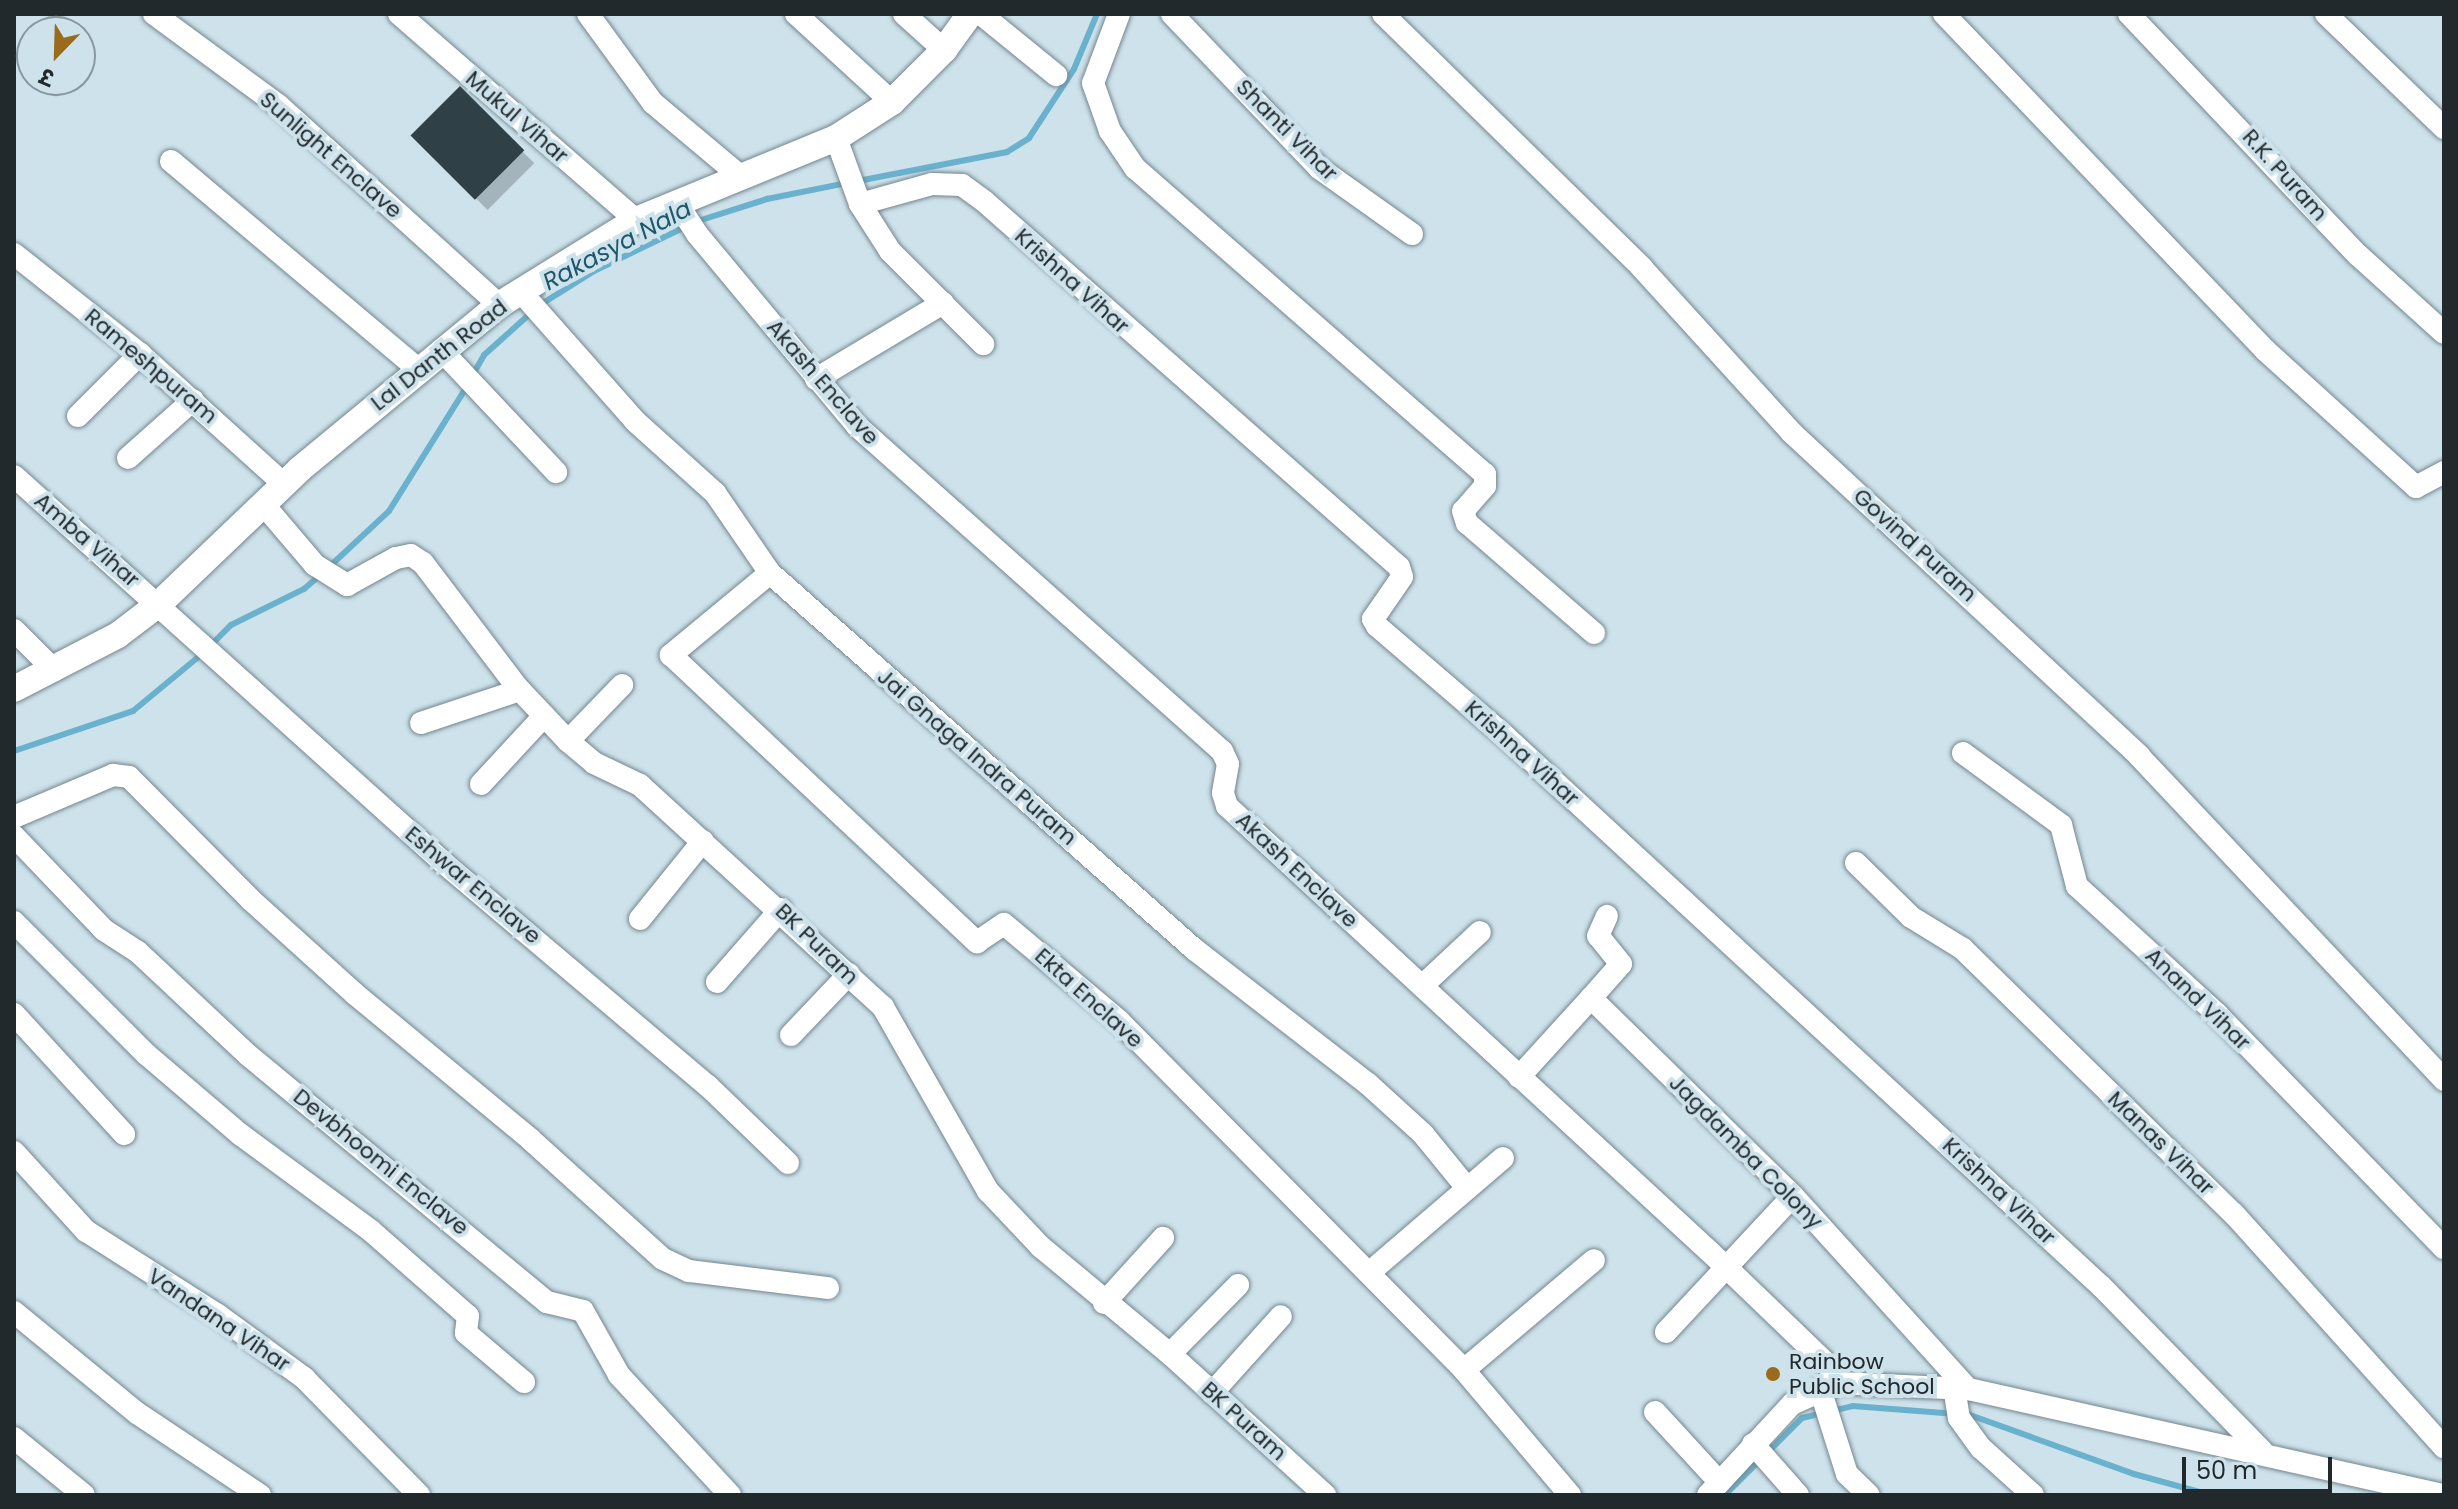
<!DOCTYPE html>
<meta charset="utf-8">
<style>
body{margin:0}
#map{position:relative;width:2458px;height:1509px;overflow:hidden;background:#cee2eb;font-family:Poppins,"Noto Sans Devanagari",sans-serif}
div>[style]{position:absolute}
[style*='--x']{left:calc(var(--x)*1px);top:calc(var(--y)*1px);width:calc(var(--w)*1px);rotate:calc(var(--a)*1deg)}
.shadow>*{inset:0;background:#0003;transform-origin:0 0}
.stream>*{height:6px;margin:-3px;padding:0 3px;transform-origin:3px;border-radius:3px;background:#6ab1cd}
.building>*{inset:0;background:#2f4047;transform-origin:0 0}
.roads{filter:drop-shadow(0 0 2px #73868e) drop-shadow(0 0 2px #73868e)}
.minor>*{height:22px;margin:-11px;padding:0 11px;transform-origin:11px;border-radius:11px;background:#fff}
.tertiary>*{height:26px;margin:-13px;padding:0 13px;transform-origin:13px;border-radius:13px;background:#fff}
.dots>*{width:22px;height:22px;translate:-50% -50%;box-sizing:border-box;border:4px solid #cee2eb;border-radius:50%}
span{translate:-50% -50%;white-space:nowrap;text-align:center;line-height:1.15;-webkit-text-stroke:8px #cee2eb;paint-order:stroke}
.street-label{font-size:22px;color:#21292c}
.poi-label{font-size:22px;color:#21292c}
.left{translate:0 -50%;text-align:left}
.water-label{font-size:24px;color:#1d576b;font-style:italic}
.frame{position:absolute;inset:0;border:16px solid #21292c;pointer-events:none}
.north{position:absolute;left:16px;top:16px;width:80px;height:80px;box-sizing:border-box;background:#cee2eb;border:2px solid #89989f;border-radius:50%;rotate:203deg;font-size:22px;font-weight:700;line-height:32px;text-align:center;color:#21292c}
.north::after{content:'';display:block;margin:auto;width:28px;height:36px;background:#9a6b1d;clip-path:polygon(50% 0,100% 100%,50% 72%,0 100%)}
.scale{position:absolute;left:2182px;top:1457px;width:150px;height:36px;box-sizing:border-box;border:4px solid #21292c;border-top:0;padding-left:10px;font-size:24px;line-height:28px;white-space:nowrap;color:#21292c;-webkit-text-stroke:6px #cee2eb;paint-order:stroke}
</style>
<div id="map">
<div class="shadow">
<div style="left:460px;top:89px;width:105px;height:66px;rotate:45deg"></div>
</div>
<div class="stream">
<div style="--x:858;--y:181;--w:152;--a:-11"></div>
<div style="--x:1007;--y:152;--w:26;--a:-32"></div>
<div style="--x:1029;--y:138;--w:82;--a:-56.9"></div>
<div style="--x:1074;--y:69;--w:60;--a:-67.3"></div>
<div style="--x:695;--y:222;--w:76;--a:-17.7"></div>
<div style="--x:767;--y:199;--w:82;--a:-11.3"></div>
<div style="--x:540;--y:305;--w:64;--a:-32.2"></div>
<div style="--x:594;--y:271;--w:101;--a:-25.8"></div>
<div style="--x:472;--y:376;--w:24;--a:-60"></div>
<div style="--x:484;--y:355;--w:64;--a:-41.9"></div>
<div style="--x:329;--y:567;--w:82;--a:-43"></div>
<div style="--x:389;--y:511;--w:147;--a:-58"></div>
<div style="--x:211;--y:645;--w:28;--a:-45"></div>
<div style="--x:231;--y:625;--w:81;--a:-26.3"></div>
<div style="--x:304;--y:589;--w:23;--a:-41"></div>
<div style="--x:14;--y:751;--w:126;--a:-18.6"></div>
<div style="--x:133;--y:711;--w:91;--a:-39.6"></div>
<div style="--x:1725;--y:1495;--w:109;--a:-45"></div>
<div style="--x:1802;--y:1418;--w:52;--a:-13.2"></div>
<div style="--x:1853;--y:1406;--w:117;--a:4.4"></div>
<div style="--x:1970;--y:1415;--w:174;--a:19.8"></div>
<div style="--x:2134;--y:1474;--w:80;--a:15.3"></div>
</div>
<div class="building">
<div style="left:460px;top:86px;width:91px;height:70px;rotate:45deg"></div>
</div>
<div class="roads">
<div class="minor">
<div style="--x:154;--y:14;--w:154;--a:36.3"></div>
<div style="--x:278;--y:105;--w:298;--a:42.1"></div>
<div style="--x:399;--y:14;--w:314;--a:41"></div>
<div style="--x:588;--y:14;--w:110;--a:53.9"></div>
<div style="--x:653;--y:103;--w:114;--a:40"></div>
<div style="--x:796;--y:14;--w:130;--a:42.5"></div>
<div style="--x:904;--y:14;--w:54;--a:42"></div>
<div style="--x:981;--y:14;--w:97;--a:39.1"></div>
<div style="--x:1119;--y:14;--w:74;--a:110.6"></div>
<div style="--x:1093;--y:83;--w:51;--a:70.5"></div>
<div style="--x:1110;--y:131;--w:45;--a:56"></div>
<div style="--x:1135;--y:168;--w:465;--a:41.2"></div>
<div style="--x:1485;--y:474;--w:12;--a:90"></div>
<div style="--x:1485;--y:486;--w:33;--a:131"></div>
<div style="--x:1463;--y:511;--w:13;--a:72"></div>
<div style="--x:1467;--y:523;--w:168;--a:40.9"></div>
<div style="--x:1172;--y:14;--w:213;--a:46.3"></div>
<div style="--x:1319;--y:168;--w:114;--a:35.4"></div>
<div style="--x:1383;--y:14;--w:363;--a:44.4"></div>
<div style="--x:1642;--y:268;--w:223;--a:47.7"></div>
<div style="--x:1792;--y:433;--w:474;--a:42.9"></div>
<div style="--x:2139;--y:756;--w:445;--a:46.7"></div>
<div style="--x:1944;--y:14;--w:465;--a:46.3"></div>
<div style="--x:2265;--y:350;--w:204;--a:42.2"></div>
<div style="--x:2416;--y:487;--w:32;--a:-28"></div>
<div style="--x:2129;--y:14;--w:332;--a:46.5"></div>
<div style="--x:2358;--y:255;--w:116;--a:42.2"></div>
<div style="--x:2326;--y:14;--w:164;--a:44"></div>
<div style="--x:836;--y:138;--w:70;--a:70"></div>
<div style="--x:860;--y:204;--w:75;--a:-15.5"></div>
<div style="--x:932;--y:184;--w:30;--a:2"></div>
<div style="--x:962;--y:185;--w:27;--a:36"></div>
<div style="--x:984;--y:201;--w:553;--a:41.41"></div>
<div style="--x:1399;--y:567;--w:10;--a:73"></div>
<div style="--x:1402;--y:577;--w:51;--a:124.6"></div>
<div style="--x:1373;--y:619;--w:8;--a:60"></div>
<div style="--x:1377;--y:626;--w:169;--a:40.7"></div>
<div style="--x:1505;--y:736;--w:812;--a:42.71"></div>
<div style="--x:2102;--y:1287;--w:229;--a:45.7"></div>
<div style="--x:171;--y:161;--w:323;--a:40.1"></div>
<div style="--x:677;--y:203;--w:37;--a:57"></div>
<div style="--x:697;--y:234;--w:250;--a:50.2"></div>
<div style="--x:857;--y:426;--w:489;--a:41.7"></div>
<div style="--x:1222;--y:751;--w:14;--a:65"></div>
<div style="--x:1228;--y:764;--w:29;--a:100"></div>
<div style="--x:1223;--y:793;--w:14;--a:73"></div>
<div style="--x:1227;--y:806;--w:679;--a:42.73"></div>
<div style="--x:1726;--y:1267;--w:141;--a:43.9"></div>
<div style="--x:1828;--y:1365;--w:21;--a:59"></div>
<div style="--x:860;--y:204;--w:56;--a:57.4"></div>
<div style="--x:890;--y:251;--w:132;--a:45"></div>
<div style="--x:14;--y:254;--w:161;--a:38.4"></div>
<div style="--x:140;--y:354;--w:194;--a:42.1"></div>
<div style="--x:521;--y:292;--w:172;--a:48.5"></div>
<div style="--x:635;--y:421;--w:108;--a:42"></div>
<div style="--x:715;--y:493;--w:97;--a:55.5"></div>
<div style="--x:770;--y:573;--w:567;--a:41.57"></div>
<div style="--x:1194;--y:949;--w:219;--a:37.8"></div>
<div style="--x:1367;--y:1083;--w:76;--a:42.3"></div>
<div style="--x:1423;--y:1134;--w:70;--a:50.8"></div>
<div style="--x:441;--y:350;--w:168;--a:46.7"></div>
<div style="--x:816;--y:379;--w:148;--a:-30.9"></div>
<div style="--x:78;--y:416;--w:88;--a:-45"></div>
<div style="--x:128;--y:458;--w:87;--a:-41.7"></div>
<div style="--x:14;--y:476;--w:580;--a:41.99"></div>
<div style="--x:445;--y:864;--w:344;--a:40.2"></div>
<div style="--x:708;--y:1086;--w:111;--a:43.9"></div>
<div style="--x:263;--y:504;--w:80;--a:49.6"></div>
<div style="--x:315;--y:565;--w:38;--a:32"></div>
<div style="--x:347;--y:585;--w:56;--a:-28.9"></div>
<div style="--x:396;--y:558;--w:15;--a:-11"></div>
<div style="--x:411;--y:555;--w:14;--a:34"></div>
<div style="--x:423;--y:563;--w:157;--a:52.8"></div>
<div style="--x:518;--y:688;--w:73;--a:46.7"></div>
<div style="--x:568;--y:741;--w:34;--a:40"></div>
<div style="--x:594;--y:763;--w:51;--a:25.6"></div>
<div style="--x:640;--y:785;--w:329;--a:42.4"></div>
<div style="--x:883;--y:1007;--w:212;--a:60.3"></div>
<div style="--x:988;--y:1191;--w:77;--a:46.6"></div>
<div style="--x:1041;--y:1247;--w:168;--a:39.7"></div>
<div style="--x:1170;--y:1354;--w:210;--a:42.3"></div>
<div style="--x:770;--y:573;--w:129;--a:140.4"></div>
<div style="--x:671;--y:655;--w:420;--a:43.2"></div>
<div style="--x:977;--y:942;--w:32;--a:-34"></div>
<div style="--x:1004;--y:924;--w:150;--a:40.1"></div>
<div style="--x:1119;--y:1021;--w:491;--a:45.3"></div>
<div style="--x:1464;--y:1370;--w:164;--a:49.7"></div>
<div style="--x:14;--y:630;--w:57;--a:45"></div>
<div style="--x:421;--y:723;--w:104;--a:-18.4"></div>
<div style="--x:568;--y:741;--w:78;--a:-46"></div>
<div style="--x:1963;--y:753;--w:122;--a:36.3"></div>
<div style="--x:2061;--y:825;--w:63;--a:75.3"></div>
<div style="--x:2077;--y:886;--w:190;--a:42.4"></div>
<div style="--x:2217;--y:1014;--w:326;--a:45.9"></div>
<div style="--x:481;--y:784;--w:93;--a:-47.2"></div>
<div style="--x:14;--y:817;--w:108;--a:-23"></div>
<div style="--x:113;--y:775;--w:16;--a:7"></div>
<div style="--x:129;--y:777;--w:173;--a:45.2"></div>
<div style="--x:251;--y:900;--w:140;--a:42.1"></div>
<div style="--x:355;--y:994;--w:227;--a:39.6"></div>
<div style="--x:530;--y:1139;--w:179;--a:42.1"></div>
<div style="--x:663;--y:1259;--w:29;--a:25"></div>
<div style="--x:689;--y:1271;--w:140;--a:7"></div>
<div style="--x:14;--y:836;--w:130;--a:46.2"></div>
<div style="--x:104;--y:930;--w:40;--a:32.9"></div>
<div style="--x:138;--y:952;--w:151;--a:43.1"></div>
<div style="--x:248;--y:1055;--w:388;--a:39.6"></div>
<div style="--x:547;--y:1302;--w:37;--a:14"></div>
<div style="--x:583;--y:1311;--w:73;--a:60.6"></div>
<div style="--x:619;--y:1375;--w:163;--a:47.2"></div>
<div style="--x:1856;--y:863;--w:77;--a:44.5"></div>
<div style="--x:1911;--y:917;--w:61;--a:31.6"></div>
<div style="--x:1963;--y:949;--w:379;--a:44.4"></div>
<div style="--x:2234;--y:1214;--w:314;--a:48"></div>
<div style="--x:640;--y:919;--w:100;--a:-51.1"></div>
<div style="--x:14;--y:922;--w:187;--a:45"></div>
<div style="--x:146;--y:1054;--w:125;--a:40.5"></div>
<div style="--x:241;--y:1135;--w:160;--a:36.4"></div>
<div style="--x:370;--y:1230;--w:130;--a:41.3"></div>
<div style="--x:468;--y:1316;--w:17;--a:97"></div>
<div style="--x:466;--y:1333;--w:76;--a:40.2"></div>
<div style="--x:717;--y:982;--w:97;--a:-48.8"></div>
<div style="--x:1422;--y:986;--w:79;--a:-43"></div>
<div style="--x:1591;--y:998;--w:45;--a:-48.6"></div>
<div style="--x:1621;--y:964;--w:36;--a:-129"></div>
<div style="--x:1598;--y:936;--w:22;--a:-66"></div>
<div style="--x:14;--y:1014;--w:163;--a:47.5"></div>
<div style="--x:791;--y:1035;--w:84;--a:-46.4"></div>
<div style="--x:1519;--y:1077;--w:107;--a:-47.7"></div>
<div style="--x:1591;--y:998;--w:283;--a:44.4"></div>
<div style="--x:1793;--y:1196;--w:261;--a:47.8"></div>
<div style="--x:14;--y:1152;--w:107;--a:47.7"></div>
<div style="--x:86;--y:1231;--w:156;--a:32.5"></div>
<div style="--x:218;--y:1315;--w:107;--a:36.2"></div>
<div style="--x:304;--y:1378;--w:164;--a:45.5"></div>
<div style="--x:1370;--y:1272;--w:175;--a:-40.6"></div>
<div style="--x:1104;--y:1303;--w:88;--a:-47.8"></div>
<div style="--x:14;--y:1312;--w:159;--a:39.4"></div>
<div style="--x:137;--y:1413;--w:148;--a:33.7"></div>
<div style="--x:1666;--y:1332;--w:186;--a:-47"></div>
<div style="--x:1170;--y:1354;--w:97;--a:-45.4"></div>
<div style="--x:1464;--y:1370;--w:170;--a:-40.2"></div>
<div style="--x:1954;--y:1387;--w:31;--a:81"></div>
<div style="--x:1959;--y:1418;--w:37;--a:54"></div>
<div style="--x:1981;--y:1448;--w:70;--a:42.1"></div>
<div style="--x:1820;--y:1389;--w:89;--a:72.4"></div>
<div style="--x:1847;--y:1474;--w:30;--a:44"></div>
<div style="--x:1212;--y:1393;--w:103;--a:-48.1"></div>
<div style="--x:1655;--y:1412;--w:83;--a:47.4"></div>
<div style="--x:14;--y:1438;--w:90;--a:39.2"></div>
<div style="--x:1753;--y:1444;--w:68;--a:48.6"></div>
<div style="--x:1708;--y:1495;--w:124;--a:-47.3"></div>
<div style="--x:1792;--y:1404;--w:51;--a:-24.1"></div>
<div style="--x:1839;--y:1383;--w:129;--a:2.7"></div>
<div style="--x:1968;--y:1389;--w:488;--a:12.6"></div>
</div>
<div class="tertiary">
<div style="--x:14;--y:689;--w:117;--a:-27.4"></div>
<div style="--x:118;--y:635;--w:53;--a:-37.3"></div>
<div style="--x:160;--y:603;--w:194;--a:-43.7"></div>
<div style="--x:300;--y:469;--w:258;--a:-39.5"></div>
<div style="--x:499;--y:305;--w:161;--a:-31.8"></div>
<div style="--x:636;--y:220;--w:216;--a:-22.3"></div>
<div style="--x:836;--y:138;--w:67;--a:-32.7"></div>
<div style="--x:892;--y:102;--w:74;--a:-45"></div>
<div style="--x:944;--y:50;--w:44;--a:-54.2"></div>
</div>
</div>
<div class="dots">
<div style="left:1773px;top:1374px;background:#9a6b1d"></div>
</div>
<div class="street-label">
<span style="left:517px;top:117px;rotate:41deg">Mukul Vihar</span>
<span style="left:1287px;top:130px;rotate:45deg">Shanti Vihar</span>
<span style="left:331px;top:155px;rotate:41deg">Sunlight Enclave</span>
<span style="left:2285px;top:175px;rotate:48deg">R.K. Puram</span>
<span style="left:1072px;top:281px;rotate:42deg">Krishna Vihar</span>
<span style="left:439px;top:355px;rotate:-38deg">Lal Danth Road</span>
<span style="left:151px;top:366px;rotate:40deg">Rameshpuram</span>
<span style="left:823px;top:382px;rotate:49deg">Akash Enclave</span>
<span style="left:87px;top:540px;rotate:41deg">Amba Vihar</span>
<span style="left:1915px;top:545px;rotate:42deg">Govind Puram</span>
<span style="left:1522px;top:753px;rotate:42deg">Krishna Vihar</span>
<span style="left:977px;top:757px;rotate:41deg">Jai Gnaga Indra Puram</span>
<span style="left:1297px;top:870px;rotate:43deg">Akash Enclave</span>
<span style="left:473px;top:885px;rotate:40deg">Eshwar Enclave</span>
<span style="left:817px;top:944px;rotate:44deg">BK Puram</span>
<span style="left:1089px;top:998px;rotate:42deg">Ekta Enclave</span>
<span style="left:2198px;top:999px;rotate:44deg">Anand Vihar</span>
<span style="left:2161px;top:1143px;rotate:44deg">Manas Vihar</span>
<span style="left:1746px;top:1152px;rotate:45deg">Jagdamba Colony</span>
<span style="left:381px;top:1162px;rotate:39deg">Devbhoomi Enclave</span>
<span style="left:1999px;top:1191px;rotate:43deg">Krishna Vihar</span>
<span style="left:219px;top:1320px;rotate:34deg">Vandana Vihar</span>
<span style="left:1244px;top:1421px;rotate:42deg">BK Puram</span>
</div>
<div class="poi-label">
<span class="left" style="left:1789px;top:1374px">Rainbow<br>Public School</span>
</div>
<div class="water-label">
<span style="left:617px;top:245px;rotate:-28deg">Rakasya Nala</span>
</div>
<div class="frame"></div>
<div class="north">उ</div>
<div class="scale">50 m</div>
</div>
